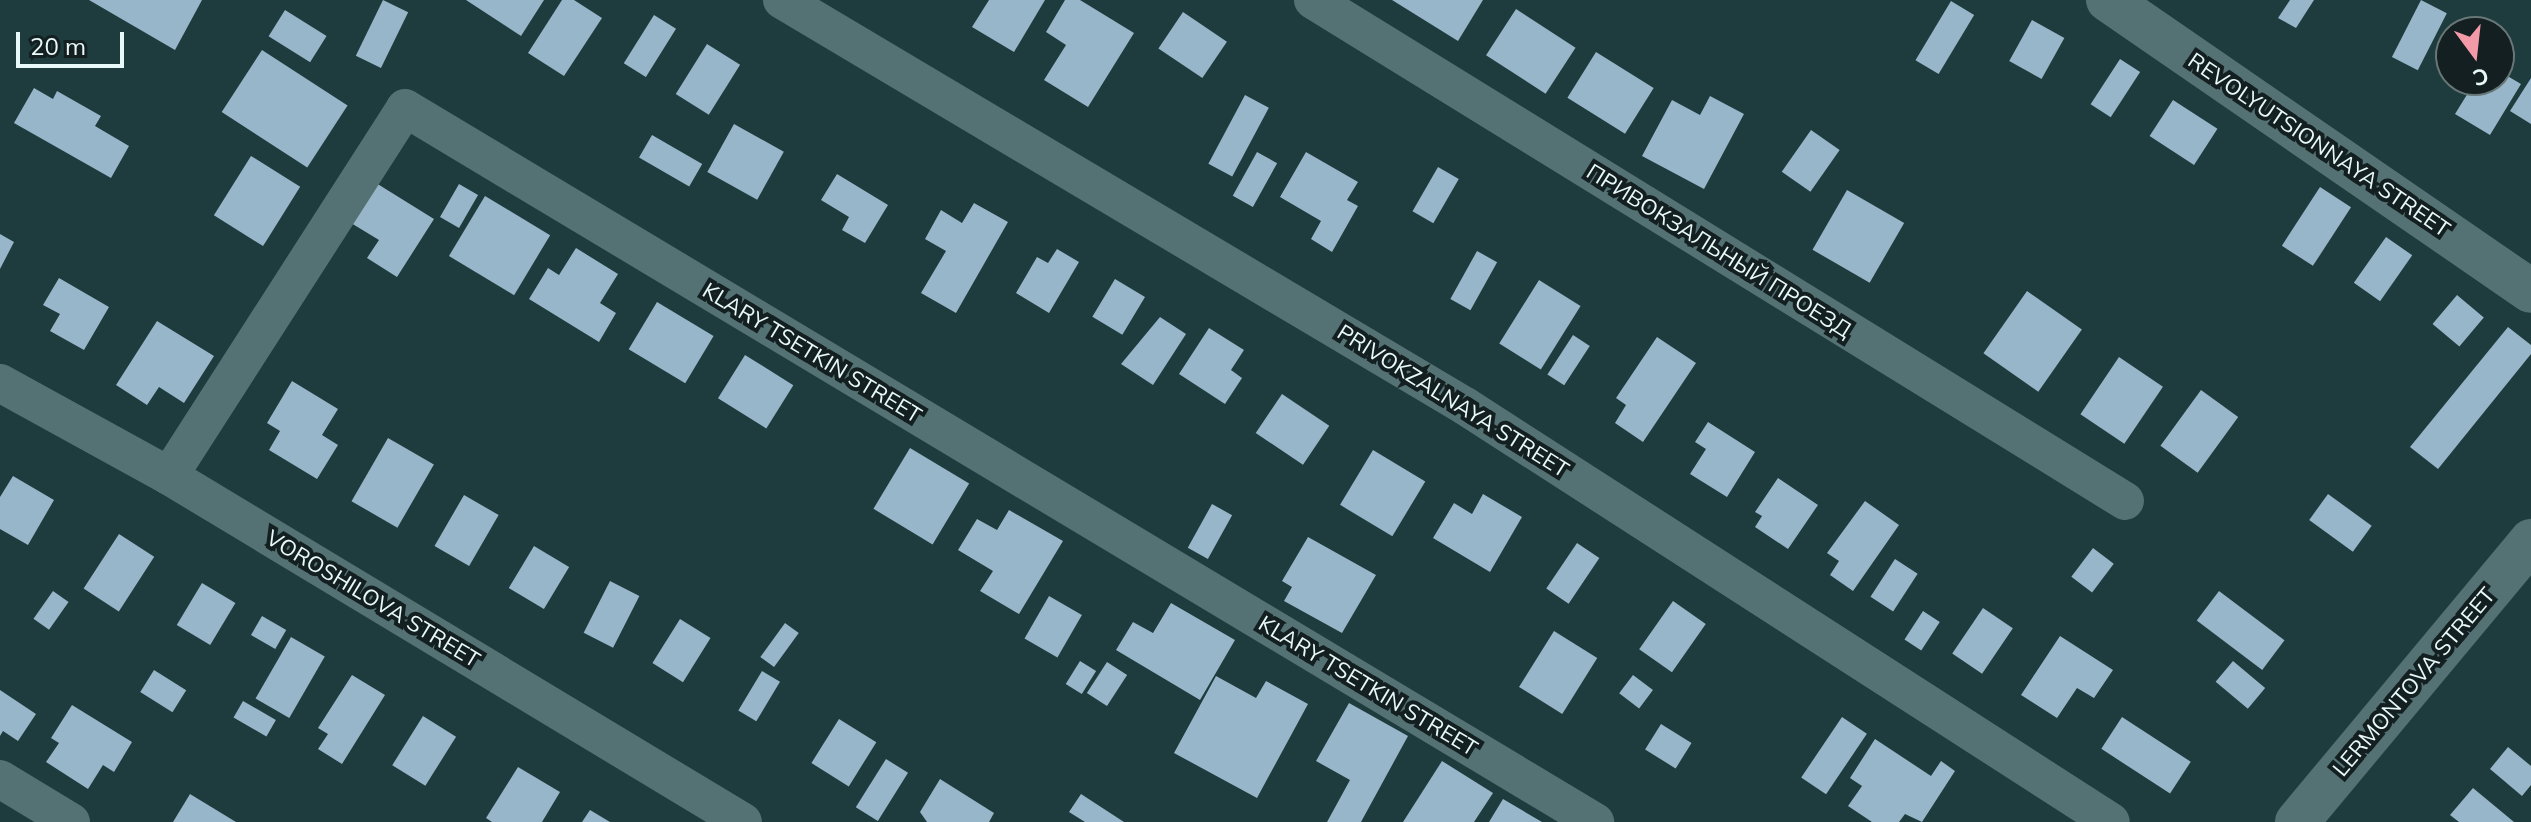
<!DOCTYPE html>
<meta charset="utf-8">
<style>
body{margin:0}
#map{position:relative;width:2531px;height:822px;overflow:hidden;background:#1e3b3d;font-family:Mulish,sans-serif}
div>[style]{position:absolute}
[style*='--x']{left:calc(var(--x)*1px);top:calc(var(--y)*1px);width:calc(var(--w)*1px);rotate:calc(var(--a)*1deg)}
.building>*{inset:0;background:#97b6c9;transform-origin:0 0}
.minor>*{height:38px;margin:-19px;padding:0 19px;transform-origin:19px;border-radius:19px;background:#547274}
.tertiary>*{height:44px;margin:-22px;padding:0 22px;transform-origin:22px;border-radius:22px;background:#547274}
span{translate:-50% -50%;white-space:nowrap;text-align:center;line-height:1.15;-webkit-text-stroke:8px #131f20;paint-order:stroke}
.street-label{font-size:22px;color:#e8f9fa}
.north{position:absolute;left:2435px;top:16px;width:80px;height:80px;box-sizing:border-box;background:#131f20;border:2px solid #687677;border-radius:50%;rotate:165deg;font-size:22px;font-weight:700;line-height:32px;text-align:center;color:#e8f9fa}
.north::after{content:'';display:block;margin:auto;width:28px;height:36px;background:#f39aa9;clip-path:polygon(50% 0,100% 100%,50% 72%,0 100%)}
.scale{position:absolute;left:16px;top:32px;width:108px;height:36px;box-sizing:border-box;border:4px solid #e8f9fa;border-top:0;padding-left:10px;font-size:24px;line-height:28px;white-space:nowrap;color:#e8f9fa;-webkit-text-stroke:6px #131f20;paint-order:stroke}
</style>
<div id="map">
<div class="building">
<div style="clip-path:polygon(89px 0,202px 0,175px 50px)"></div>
<div style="left:383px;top:0;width:28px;height:62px;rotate:26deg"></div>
<div style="clip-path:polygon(466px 0,544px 0,521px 36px)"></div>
<div style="clip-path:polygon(562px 0,574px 0,602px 18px,564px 76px,528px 53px)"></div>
<div style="clip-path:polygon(989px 0,1045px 0,1014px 52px,972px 27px)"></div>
<div style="clip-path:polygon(1065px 0,1080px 0,1134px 33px,1088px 107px,1044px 80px,1066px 45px,1046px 32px)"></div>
<div style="clip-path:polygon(1392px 0,1483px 0,1458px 41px)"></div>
<div style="clip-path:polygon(2290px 0,2314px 0,2296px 28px,2278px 18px)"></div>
<div style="left:2421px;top:0;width:29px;height:64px;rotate:27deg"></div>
<div style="left:1951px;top:1px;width:27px;height:69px;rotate:31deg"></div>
<div style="left:1516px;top:9px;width:71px;height:55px;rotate:33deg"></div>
<div style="left:285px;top:10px;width:49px;height:31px;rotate:32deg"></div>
<div style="left:1183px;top:12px;width:53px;height:44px;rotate:34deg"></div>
<div style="left:654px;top:15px;width:26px;height:57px;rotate:32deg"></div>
<div style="left:2032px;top:20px;width:37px;height:47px;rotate:29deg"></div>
<div style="left:707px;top:44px;width:39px;height:59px;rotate:32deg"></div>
<div style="left:262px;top:50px;width:102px;height:74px;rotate:33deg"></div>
<div style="left:1596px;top:52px;width:68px;height:54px;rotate:32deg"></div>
<div style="left:2120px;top:59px;width:24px;height:54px;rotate:33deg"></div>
<div style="clip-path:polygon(2499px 71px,2521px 84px,2490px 135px,2455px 114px,2476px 80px,2499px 80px)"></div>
<div style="clip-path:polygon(2531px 78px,2531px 124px,2510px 111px)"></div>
<div style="clip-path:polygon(34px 88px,53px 99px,57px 91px,101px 116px,95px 126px,129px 146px,111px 178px,14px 123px)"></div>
<div style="left:1245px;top:95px;width:27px;height:78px;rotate:28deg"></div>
<div style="clip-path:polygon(1710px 96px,1744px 114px,1704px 189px,1642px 156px,1672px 100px,1700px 115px)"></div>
<div style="left:2173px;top:100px;width:53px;height:43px;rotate:33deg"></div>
<div style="left:734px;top:124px;width:57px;height:55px;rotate:29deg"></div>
<div style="left:1811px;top:130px;width:35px;height:51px;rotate:35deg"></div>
<div style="left:652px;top:135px;width:58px;height:26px;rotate:30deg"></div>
<div style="left:1257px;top:152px;width:23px;height:50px;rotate:29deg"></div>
<div style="clip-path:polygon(1306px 152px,1358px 182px,1347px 200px,1358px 206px,1332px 252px,1311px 239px,1321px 221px,1280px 197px)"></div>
<div style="left:251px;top:156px;width:58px;height:70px;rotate:32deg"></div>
<div style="left:1438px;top:167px;width:24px;height:51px;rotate:30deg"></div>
<div style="clip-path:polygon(837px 174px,888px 205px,865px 243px,842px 230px,849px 217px,821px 200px)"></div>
<div style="clip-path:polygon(376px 183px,434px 219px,397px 277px,367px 258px,379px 240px,351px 223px)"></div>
<div style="left:459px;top:184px;width:22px;height:38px;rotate:30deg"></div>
<div style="left:2320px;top:187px;width:37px;height:70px;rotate:33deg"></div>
<div style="left:1847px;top:190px;width:66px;height:69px;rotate:30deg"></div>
<div style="left:485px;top:196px;width:76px;height:70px;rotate:31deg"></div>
<div style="clip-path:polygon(974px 203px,1008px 222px,956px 313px,921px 293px,946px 251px,925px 239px,941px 210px,962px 223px)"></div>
<div style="clip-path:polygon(0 234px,14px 242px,0 269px)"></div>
<div style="left:2386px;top:237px;width:32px;height:56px;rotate:35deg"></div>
<div style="clip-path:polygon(576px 248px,618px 274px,600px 303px,616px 313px,599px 342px,529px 299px,548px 268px,559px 275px)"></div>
<div style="clip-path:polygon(1057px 249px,1079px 262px,1049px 313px,1016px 293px,1037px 257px,1048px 263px)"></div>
<div style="left:1477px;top:251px;width:23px;height:55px;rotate:29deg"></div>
<div style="clip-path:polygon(59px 278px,109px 307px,84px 350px,50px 331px,60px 314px,43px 305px)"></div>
<div style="left:1115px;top:279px;width:35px;height:44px;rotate:31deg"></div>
<div style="left:1539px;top:280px;width:49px;height:75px;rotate:32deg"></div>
<div style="left:2027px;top:291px;width:67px;height:76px;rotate:35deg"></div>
<div style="left:2457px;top:295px;width:35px;height:38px;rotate:40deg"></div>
<div style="left:657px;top:302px;width:66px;height:55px;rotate:31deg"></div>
<div style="clip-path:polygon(1160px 317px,1186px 334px,1153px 385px,1121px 364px)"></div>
<div style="clip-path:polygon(157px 321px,214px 356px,184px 403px,159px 387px,147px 405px,116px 385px)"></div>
<div style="clip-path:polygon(2508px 327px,2531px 345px,2531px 354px,2438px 469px,2410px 447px)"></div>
<div style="clip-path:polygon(1209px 328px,1244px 350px,1231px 370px,1242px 378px,1225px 404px,1179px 374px)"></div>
<div style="left:1573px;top:335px;width:20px;height:47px;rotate:33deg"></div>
<div style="clip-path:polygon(1657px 337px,1696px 363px,1643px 442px,1615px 423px,1626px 405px,1616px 398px)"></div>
<div style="left:745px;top:355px;width:57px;height:51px;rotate:32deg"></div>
<div style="left:2119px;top:357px;width:53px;height:69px;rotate:34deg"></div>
<div style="clip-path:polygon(292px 381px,338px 409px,322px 435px,338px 445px,317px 479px,269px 450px,280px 431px,267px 423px)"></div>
<div style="left:2201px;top:390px;width:46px;height:69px;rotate:36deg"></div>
<div style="left:1282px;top:394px;width:57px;height:47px;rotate:34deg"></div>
<div style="clip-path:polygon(1708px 422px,1755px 452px,1727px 497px,1690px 474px,1706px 449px,1695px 442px)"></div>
<div style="left:388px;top:438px;width:53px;height:73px;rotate:30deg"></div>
<div style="left:910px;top:448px;width:69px;height:71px;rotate:31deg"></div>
<div style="left:1373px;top:450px;width:61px;height:64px;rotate:31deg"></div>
<div style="clip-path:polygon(13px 476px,54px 500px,28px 545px,0 529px,0 497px)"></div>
<div style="clip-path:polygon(1778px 478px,1818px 505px,1788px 549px,1755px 527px,1762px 516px,1755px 512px)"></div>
<div style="clip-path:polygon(1483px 494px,1522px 517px,1490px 572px,1433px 538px,1454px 503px,1472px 514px)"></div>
<div style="left:2328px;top:494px;width:54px;height:32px;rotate:36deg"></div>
<div style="left:464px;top:495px;width:40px;height:59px;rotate:30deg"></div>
<div style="clip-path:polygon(1865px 501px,1899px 525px,1853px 591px,1830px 575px,1839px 561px,1827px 553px)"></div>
<div style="left:1212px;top:504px;width:23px;height:50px;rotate:29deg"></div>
<div style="clip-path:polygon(1009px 510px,1063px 541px,1019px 614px,980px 591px,993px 571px,958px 550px,977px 519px,997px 530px)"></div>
<div style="left:119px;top:534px;width:42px;height:65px;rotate:33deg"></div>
<div style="clip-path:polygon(1308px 537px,1376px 575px,1342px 633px,1284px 601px,1292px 587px,1282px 581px)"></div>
<div style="left:1577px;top:543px;width:27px;height:55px;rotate:34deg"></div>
<div style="left:534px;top:546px;width:41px;height:49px;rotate:31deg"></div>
<div style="left:2093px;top:548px;width:26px;height:36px;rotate:37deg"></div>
<div style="left:1895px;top:559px;width:27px;height:45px;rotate:33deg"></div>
<div style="left:610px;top:581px;width:33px;height:58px;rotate:27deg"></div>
<div style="left:202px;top:583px;width:39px;height:49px;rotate:31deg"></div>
<div style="left:53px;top:591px;width:19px;height:34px;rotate:35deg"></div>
<div style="left:2219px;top:591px;width:82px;height:37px;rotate:37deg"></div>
<div style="left:1049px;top:596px;width:38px;height:49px;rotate:30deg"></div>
<div style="left:1673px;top:601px;width:40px;height:59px;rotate:35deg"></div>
<div style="clip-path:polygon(1171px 603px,1235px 640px,1200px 700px,1116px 650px,1133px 622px,1153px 633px)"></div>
<div style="left:1983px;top:608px;width:36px;height:55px;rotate:34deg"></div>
<div style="left:1923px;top:611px;width:20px;height:34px;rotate:33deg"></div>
<div style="left:262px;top:616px;width:28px;height:22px;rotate:30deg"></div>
<div style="left:680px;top:619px;width:36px;height:52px;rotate:32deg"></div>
<div style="left:785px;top:623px;width:17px;height:42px;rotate:36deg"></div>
<div style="left:1554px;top:631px;width:51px;height:66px;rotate:32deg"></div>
<div style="clip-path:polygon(2060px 636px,2113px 670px,2094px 698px,2077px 688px,2057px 718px,2021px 695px)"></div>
<div style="left:291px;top:637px;width:39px;height:71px;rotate:30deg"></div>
<div style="left:1080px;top:661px;width:19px;height:27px;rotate:32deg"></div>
<div style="left:2233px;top:661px;width:42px;height:27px;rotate:40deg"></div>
<div style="left:1107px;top:662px;width:24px;height:37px;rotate:33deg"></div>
<div style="left:154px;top:670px;width:38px;height:26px;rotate:32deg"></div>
<div style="left:762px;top:671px;width:21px;height:46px;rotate:31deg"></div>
<div style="clip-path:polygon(352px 675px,385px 695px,342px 764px,318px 749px,328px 734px,318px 728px)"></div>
<div style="left:1633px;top:675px;width:25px;height:23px;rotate:37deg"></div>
<div style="clip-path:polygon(1216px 676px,1256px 698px,1266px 681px,1308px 704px,1257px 798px,1174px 753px)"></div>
<div style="clip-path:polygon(0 690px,36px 714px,18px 741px,3px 731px,0 736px)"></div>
<div style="left:243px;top:701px;width:38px;height:19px;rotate:30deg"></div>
<div style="clip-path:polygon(1349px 703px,1408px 736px,1361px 822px,1327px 822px,1350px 780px,1316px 761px)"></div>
<div style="clip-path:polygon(72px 705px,132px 742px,114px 772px,103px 765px,88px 789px,46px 762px,59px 743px,51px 738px)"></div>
<div style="left:423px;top:716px;width:39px;height:58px;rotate:32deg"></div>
<div style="left:1842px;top:717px;width:30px;height:73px;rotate:34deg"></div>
<div style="left:2122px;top:717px;width:82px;height:38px;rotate:33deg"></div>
<div style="left:839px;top:719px;width:44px;height:52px;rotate:32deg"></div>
<div style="left:1661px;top:724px;width:36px;height:30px;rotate:32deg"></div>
<div style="clip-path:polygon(1875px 739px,1931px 776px,1941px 761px,1955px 771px,1922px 822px,1905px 814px,1899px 822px,1872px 822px,1848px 806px,1862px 786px,1850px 778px)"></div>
<div style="clip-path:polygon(2508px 747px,2531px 766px,2531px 785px,2522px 796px,2490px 769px)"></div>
<div style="left:886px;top:759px;width:26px;height:57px;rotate:32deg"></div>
<div style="clip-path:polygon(1442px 761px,1493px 793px,1474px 822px,1403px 822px)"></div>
<div style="clip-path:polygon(518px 767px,560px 792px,542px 822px,492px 822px,486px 818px)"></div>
<div style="clip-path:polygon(940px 779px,994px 813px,989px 822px,927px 822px,920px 812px)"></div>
<div style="clip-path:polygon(2473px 788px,2514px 822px,2459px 822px,2450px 815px)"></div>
<div style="clip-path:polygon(190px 794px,236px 822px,173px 822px)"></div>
<div style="clip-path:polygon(1081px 794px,1124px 822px,1085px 822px,1069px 812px)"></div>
<div style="clip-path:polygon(1503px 799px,1542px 822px,1489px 822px)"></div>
<div style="clip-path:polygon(590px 810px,610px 822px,582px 822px)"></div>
</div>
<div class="minor">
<div style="--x:782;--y:0;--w:795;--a:30.73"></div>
<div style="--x:1465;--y:406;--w:768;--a:32.78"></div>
<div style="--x:1313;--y:0;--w:954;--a:31.67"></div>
<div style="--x:0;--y:383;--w:193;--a:28.8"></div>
<div style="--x:169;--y:476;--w:670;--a:31.08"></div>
<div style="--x:169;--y:476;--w:437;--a:-57.3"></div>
<div style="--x:405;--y:108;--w:1388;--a:30.96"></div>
<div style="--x:0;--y:779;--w:83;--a:31.2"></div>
</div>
<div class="tertiary">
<div style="--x:2108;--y:0;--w:513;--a:34.53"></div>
<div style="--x:2297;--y:822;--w:366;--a:-50.2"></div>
</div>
<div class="street-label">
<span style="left:2319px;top:145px;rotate:34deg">REVOLYUTSIONNAYA STREET</span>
<span style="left:1719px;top:251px;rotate:32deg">ПРИВОКЗАЛЬНЫЙ ПРОЕЗД</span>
<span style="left:812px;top:353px;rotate:31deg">KLARY TSETKIN STREET</span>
<span style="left:1453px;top:401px;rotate:32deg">PRIVOKZALNAYA STREET</span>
<span style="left:373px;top:599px;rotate:31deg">VOROSHILOVA STREET</span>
<span style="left:2414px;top:682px;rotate:-50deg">LERMONTOVA STREET</span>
<span style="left:1368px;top:686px;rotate:31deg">KLARY TSETKIN STREET</span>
</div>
<div class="north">С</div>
<div class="scale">20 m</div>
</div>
